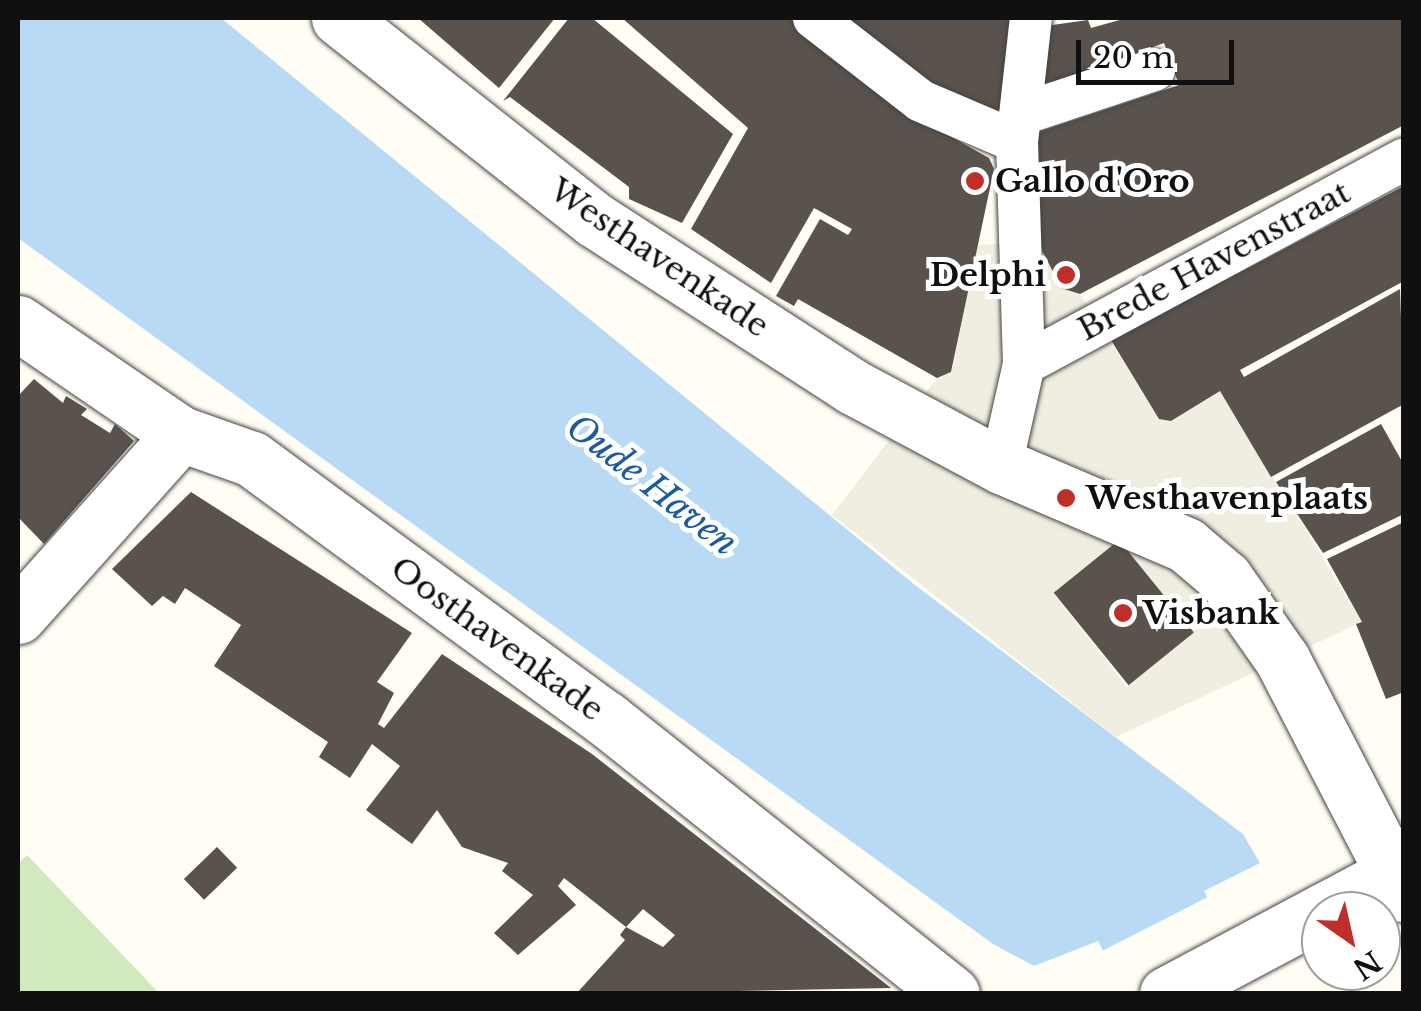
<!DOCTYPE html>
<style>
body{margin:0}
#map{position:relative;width:1421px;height:1011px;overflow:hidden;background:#fffdf4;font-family:"Libre Baskerville",serif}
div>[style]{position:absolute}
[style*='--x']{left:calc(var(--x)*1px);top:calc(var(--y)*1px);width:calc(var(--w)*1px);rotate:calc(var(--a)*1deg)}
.green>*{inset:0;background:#d1e9bd}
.plaza>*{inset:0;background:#f0ede1}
.water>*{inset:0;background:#b9daf5}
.pier>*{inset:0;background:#fffdf4}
.building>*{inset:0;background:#59524d;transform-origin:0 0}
.roads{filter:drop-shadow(0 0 2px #434343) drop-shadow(0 0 2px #434343)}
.pedestrian>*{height:42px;margin:-21px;padding:0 21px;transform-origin:21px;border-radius:21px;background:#fff}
.minor>*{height:55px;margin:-27.5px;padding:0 27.5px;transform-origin:27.5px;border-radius:27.5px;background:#fff}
.tertiary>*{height:55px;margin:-27.5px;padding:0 27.5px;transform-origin:27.5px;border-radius:27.5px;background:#fff}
.dots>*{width:28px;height:28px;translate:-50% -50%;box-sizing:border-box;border:5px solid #fff;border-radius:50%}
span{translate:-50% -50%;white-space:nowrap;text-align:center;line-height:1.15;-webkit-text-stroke:10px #fff;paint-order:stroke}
.poi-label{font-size:32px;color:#101010;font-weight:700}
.left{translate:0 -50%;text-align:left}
.right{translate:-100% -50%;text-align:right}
.street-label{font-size:32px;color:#101010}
.water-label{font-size:35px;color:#1b5ca0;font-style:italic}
.frame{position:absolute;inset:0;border:20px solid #101010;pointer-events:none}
.north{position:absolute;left:1301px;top:891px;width:100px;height:100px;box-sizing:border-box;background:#fff;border:2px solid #9f9f9f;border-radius:50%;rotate:146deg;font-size:28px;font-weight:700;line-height:40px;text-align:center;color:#101010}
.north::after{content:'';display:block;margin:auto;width:35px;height:45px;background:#be2f2a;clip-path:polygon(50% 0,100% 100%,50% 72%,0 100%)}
.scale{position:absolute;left:1076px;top:40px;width:158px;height:45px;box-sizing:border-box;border:5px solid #101010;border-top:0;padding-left:12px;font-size:30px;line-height:35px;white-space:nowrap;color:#101010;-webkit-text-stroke:8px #fff;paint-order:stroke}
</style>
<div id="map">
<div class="green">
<div style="clip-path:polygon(27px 855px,159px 993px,18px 993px,18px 864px)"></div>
</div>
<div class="plaza">
<div style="clip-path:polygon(evenodd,1038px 242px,1061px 288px,1080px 294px,1159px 418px,1171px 421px,1220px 391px,1362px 622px,1116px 737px,832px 515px,937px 378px,952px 372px,977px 245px,1038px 242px,1119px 540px,1193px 633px,1127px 687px,1054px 594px,1119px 540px)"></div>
</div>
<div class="water">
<div style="clip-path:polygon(18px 18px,221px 18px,915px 585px,1243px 834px,1260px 863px,1204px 891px,1258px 993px,1124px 993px,1098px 941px,1034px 966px,993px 944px,18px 238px)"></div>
</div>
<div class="pier">
<div style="clip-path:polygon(1212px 895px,1263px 994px,1118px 994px,1098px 953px)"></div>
</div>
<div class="building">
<div style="clip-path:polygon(418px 18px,555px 18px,499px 88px)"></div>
<div style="clip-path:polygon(569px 18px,592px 18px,733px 134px,682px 223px,629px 199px,629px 187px,510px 97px,503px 101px)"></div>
<div style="clip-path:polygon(622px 18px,792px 18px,921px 120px,989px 158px,994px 169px,951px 372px,937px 378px,798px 299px,794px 306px,776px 296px,820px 219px,848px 235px,852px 229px,814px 208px,771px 283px,691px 229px,748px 128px)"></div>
<div style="clip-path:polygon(834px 18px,1015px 18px,1002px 131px)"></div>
<div style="clip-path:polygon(1127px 18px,1401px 18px,1404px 125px,1080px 294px,1061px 288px,1038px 242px,1035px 133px,1179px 85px,1164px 43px,1044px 86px,1045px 26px,1088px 20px,1091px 28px)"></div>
<div style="clip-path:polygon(1404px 186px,1404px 281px,1240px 370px,1244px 377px,1400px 289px,1404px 404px,1271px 477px,1220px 391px,1171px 421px,1159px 419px,1111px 340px)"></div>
<div style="clip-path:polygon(34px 379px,63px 403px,66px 396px,87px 409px,81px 415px,110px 433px,115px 424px,134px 441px,44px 544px,18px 517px,18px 396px)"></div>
<div style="clip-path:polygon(1381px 424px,1404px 465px,1404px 514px,1323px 553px,1276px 482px)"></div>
<div style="clip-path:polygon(evenodd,191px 492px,412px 633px,377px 682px,394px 693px,378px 724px,384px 728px,442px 654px,592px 754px,891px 988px,576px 994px,625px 940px,620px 935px,626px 927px,564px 878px,558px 886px,576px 905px,518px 955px,494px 933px,533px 895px,502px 871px,508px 863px,462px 847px,437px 810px,412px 844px,366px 810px,400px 766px,372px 744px,350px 778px,319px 757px,328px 742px,214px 666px,241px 625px,185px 588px,175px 604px,163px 596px,152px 606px,112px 569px,191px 492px,643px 909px,675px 935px,663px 947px,626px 927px,643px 909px)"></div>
<div style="clip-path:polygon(1404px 522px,1404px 692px,1386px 699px,1356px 624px,1362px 622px,1327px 559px)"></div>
<div style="left:1119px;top:540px;width:119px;height:84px;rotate:51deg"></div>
<div style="left:217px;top:847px;width:29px;height:46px;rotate:46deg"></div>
</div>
<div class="roads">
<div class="pedestrian">
<div style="--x:814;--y:18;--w:135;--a:37.8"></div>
<div style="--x:921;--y:101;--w:104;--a:23.1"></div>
<div style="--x:1022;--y:114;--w:139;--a:-18.4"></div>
<div style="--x:1024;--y:364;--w:432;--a:-28.3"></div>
<div style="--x:1001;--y:466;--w:105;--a:-77.3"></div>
<div style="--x:1024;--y:364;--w:222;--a:-91.8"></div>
<div style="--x:1017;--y:142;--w:125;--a:-83.6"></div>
</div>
<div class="minor">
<div style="--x:339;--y:18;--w:326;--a:38.3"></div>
<div style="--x:595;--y:220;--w:307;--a:32.9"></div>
<div style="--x:853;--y:387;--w:168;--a:28.1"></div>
<div style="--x:1001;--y:466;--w:201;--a:23.1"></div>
<div style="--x:1186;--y:545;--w:51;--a:40.2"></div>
<div style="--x:1225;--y:578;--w:99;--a:54.9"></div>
<div style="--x:1282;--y:659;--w:265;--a:62.6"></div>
<div style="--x:18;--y:323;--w:197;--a:34.3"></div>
<div style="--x:181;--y:434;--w:75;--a:19.4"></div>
<div style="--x:252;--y:459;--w:438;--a:36.3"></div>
<div style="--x:605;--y:718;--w:443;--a:38.5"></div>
<div style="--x:18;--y:616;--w:244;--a:-48.2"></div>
</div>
<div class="tertiary">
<div style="--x:1323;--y:911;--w:92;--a:-28"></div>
<div style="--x:1167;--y:994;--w:174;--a:-28"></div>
</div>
</div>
<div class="dots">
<div style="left:975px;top:181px;background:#be2f2a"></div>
<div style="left:1066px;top:275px;background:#be2f2a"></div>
<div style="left:1066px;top:498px;background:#be2f2a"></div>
<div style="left:1123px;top:613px;background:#be2f2a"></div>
</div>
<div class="poi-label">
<span class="left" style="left:995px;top:181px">Gallo d'Oro</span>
<span class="right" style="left:1046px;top:275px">Delphi</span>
<span class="left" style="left:1086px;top:498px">Westhavenplaats</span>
<span class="left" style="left:1143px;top:613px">Visbank</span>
</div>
<div class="street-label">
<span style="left:659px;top:258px;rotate:34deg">Westhavenkade</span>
<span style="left:1214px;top:261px;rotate:-28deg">Brede Havenstraat</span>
<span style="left:497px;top:639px;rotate:36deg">Oosthavenkade</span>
</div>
<div class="water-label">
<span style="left:652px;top:485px;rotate:38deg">Oude Haven</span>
</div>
<div class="frame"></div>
<div class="north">N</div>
<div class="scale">20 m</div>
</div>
